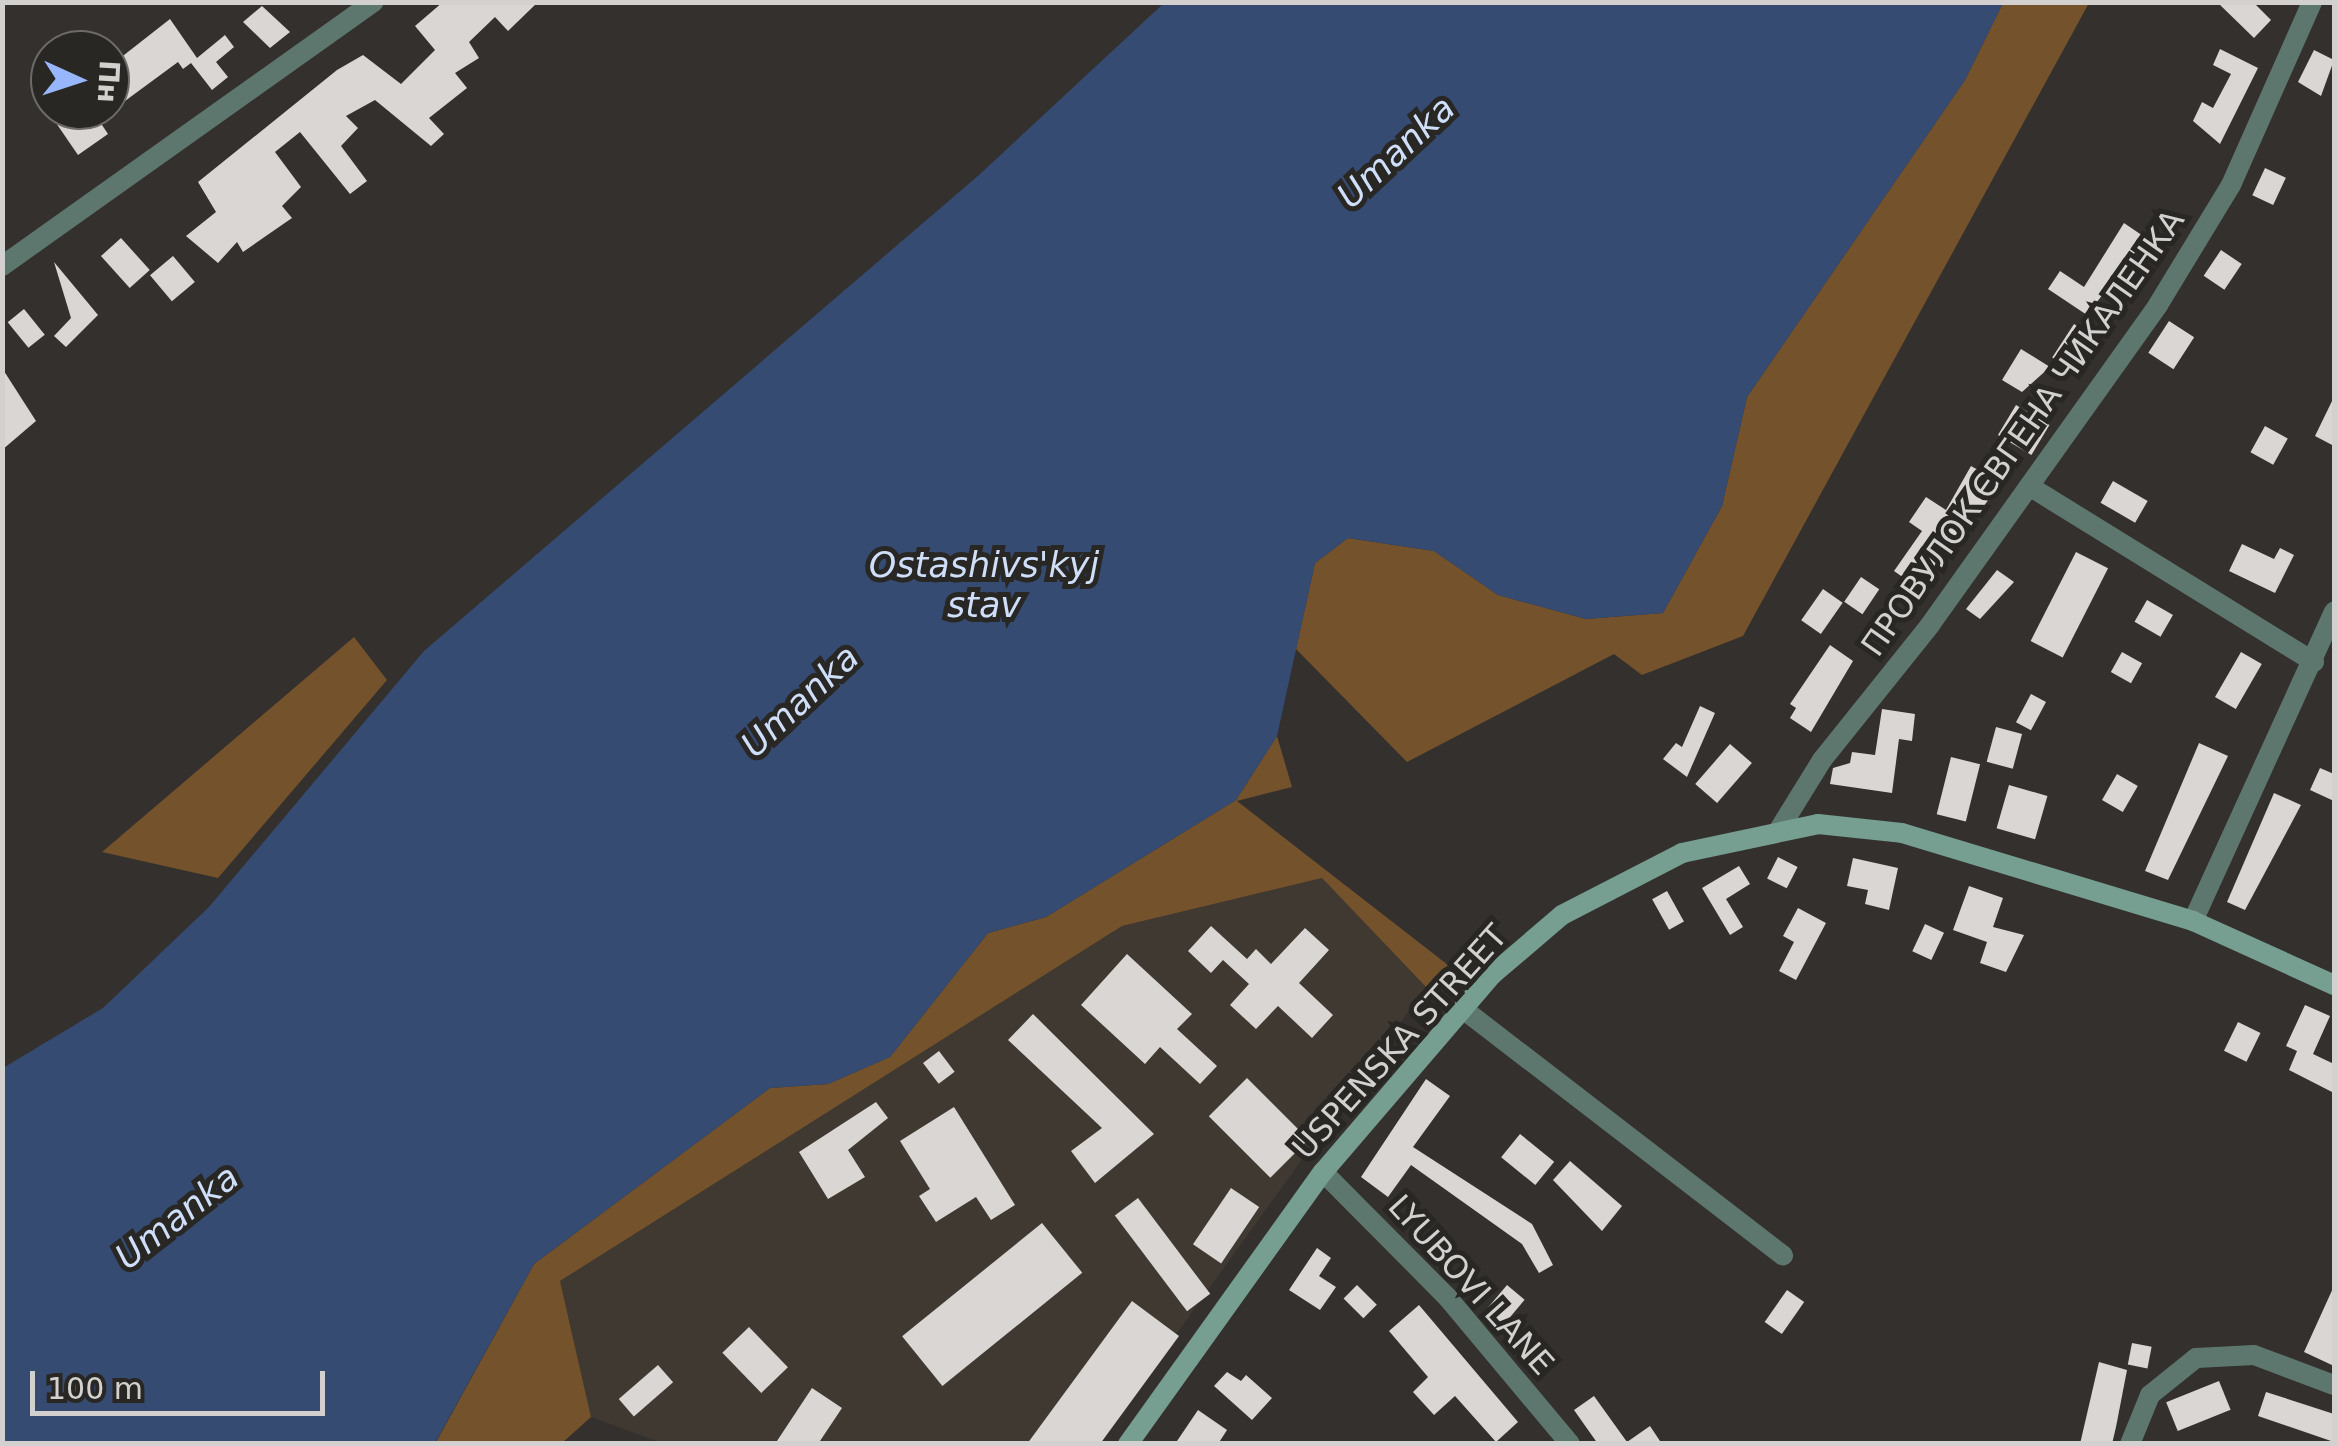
<!DOCTYPE html>
<meta charset="utf-8">
<style>
body{margin:0}
#map{position:relative;width:2337px;height:1446px;overflow:hidden;background:#33302e;font-family:"DejaVu Sans",sans-serif}
div>[style]{position:absolute}
[style*='--x']{left:calc(var(--x)*1px);top:calc(var(--y)*1px);width:calc(var(--w)*1px);rotate:calc(var(--a)*1deg)}
.built>*{inset:0;background:#3f3932}
.green>*{inset:0;background:#74522b}
.water>*{inset:0;background:#364b72}
.building>*{inset:0;background:#d9d6d3;transform-origin:0 0}
.street>*{height:20px;margin:-10px;padding:0 10px;transform-origin:10px;border-radius:10px;background:#5e776e}
.secondary>*{height:20px;margin:-10px;padding:0 10px;transform-origin:10px;border-radius:10px;background:#769e91}
span{translate:-50% -50%;white-space:nowrap;text-align:center;line-height:1.15;-webkit-text-stroke:10px #292724;paint-order:stroke}
.street-label{font-size:32px;color:#d3d1d0}
.water-label{font-size:35px;color:#cfdef9;font-style:italic}
.frame{position:absolute;inset:0;border:5px solid #d3d1d0;pointer-events:none}
.north{position:absolute;left:30px;top:30px;width:100px;height:100px;box-sizing:border-box;background:#292724;border:2px solid #6d6b69;border-radius:50%;rotate:93deg;font-size:28px;font-weight:700;line-height:40px;text-align:center;color:#d3d1d0}
.north::after{content:'';display:block;margin:auto;width:35px;height:45px;background:#98b6fd;clip-path:polygon(50% 0,100% 100%,50% 72%,0 100%)}
.scale{position:absolute;left:30px;top:1371px;width:295px;height:45px;box-sizing:border-box;border:5px solid #d3d1d0;border-top:0;padding-left:12px;font-size:30px;line-height:35px;white-space:nowrap;color:#d3d1d0;-webkit-text-stroke:8px #292724;paint-order:stroke}
</style>
<div id="map">
<div class="built">
<div style="clip-path:polygon(1322px 878px,1426px 987px,1098px 1443px,662px 1443px,591px 1417px,560px 1281px,1122px 926px)"></div>
</div>
<div class="green">
<div style="clip-path:polygon(2003px 3px,2089px 3px,1743px 636px,1642px 675px,1614px 654px,1407px 762px,1296px 649px,1315px 563px,1348px 538px,1434px 551px,1498px 595px,1586px 619px,1663px 613px,1722px 506px,1747px 397px,1965px 80px)"></div>
<div style="clip-path:polygon(354px 637px,387px 680px,218px 878px,102px 852px)"></div>
<div style="clip-path:polygon(1277px 736px,1292px 787px,1237px 801px,1448px 965px,1426px 987px,1322px 878px,1122px 926px,560px 1281px,591px 1417px,562px 1443px,435px 1444px,534px 1264px,770px 1088px,828px 1084px,890px 1057px,988px 933px,1046px 917px,1236px 800px)"></div>
</div>
<div class="water">
<div style="clip-path:polygon(1164px 3px,2003px 3px,1965px 80px,1747px 397px,1722px 506px,1663px 613px,1586px 619px,1498px 595px,1434px 551px,1348px 538px,1315px 563px,1277px 736px,1236px 800px,1046px 917px,988px 933px,890px 1057px,828px 1084px,770px 1088px,534px 1264px,435px 1443px,3px 1443px,3px 1068px,103px 1008px,209px 907px,424px 651px,979px 175px)"></div>
</div>
<div class="building">
<div style="clip-path:polygon(443px 2px,538px 2px,508px 31px,495px 17px,469px 42px,479px 58px,455px 73px,467px 88px,429px 118px,444px 134px,431px 146px,375px 100px,346px 116px,358px 128px,341px 146px,367px 181px,350px 194px,300px 132px,275px 152px,301px 187px,282px 206px,292px 218px,243px 252px,237px 242px,218px 263px,186px 236px,216px 212px,198px 182px,337px 70px,363px 55px,401px 84px,435px 50px,415px 26px)"></div>
<div style="clip-path:polygon(2217px 2px,2253px 2px,2271px 20px,2254px 38px)"></div>
<div style="clip-path:polygon(262px 6px,290px 32px,270px 48px,243px 22px)"></div>
<div style="clip-path:polygon(170px 19px,197px 58px,225px 35px,234px 47px,216px 62px,228px 77px,212px 90px,191px 63px,183px 69px,178px 62px,125px 101px,110px 85px,110px 66px)"></div>
<div style="clip-path:polygon(2220px 49px,2258px 68px,2220px 144px,2193px 121px,2202px 102px,2213px 108px,2231px 74px,2213px 65px)"></div>
<div style="clip-path:polygon(2314px 50px,2334px 60px,2321px 96px,2298px 82px)"></div>
<div style="clip-path:polygon(69px 110px,92px 110px,108px 134px,78px 155px,54px 120px)"></div>
<div style="left:2265px;top:168px;width:23px;height:30px;rotate:25deg"></div>
<div style="clip-path:polygon(2124px 223px,2146px 238px,2087px 315px,2048px 289px,2060px 271px,2084px 287px)"></div>
<div style="left:121px;top:238px;width:43px;height:27px;rotate:48deg"></div>
<div style="left:2221px;top:250px;width:25px;height:31px;rotate:34deg"></div>
<div style="left:173px;top:256px;width:34px;height:30px;rotate:50deg"></div>
<div style="clip-path:polygon(54px 262px,98px 315px,66px 347px,54px 336px,71px 318px)"></div>
<div style="left:24px;top:309px;width:33px;height:21px;rotate:51deg"></div>
<div style="left:2169px;top:321px;width:30px;height:38px;rotate:33deg"></div>
<div style="left:2074px;top:324px;width:31px;height:40px;rotate:33deg"></div>
<div style="clip-path:polygon(2021px 349px,2050px 367px,2022px 392px,2002px 380px)"></div>
<div style="clip-path:polygon(2px 368px,36px 421px,2px 450px)"></div>
<div style="clip-path:polygon(2334px 397px,2334px 446px,2315px 436px)"></div>
<div style="left:2016px;top:405px;width:39px;height:35px;rotate:31deg"></div>
<div style="left:2265px;top:426px;width:26px;height:30px;rotate:29deg"></div>
<div style="clip-path:polygon(1971px 466px,2001px 483px,1921px 590px,1894px 571px,1922px 531px,1909px 522px,1926px 497px,1946px 510px)"></div>
<div style="left:2113px;top:481px;width:40px;height:25px;rotate:30deg"></div>
<div style="clip-path:polygon(2242px 544px,2274px 559px,2280px 548px,2294px 555px,2275px 593px,2229px 571px)"></div>
<div style="left:2076px;top:552px;width:36px;height:100px;rotate:27deg"></div>
<div style="clip-path:polygon(1997px 570px,2014px 582px,1980px 619px,1966px 609px)"></div>
<div style="left:1861px;top:577px;width:22px;height:30px;rotate:34deg"></div>
<div style="left:1823px;top:589px;width:24px;height:38px;rotate:35deg"></div>
<div style="left:2147px;top:600px;width:30px;height:25px;rotate:30deg"></div>
<div style="clip-path:polygon(1830px 645px,1853px 661px,1811px 732px,1790px 718px,1796px 708px,1790px 704px)"></div>
<div style="left:2122px;top:652px;width:23px;height:23px;rotate:29deg"></div>
<div style="left:2241px;top:652px;width:24px;height:52px;rotate:30deg"></div>
<div style="left:2031px;top:694px;width:17px;height:32px;rotate:28deg"></div>
<div style="clip-path:polygon(1700px 706px,1715px 713px,1687px 777px,1663px 759px,1676px 743px,1682px 747px)"></div>
<div style="clip-path:polygon(1882px 709px,1915px 714px,1912px 741px,1899px 739px,1892px 793px,1830px 784px,1833px 768px,1850px 763px,1852px 752px,1875px 755px)"></div>
<div style="left:1996px;top:727px;width:27px;height:36px;rotate:15deg"></div>
<div style="clip-path:polygon(2199px 743px,2228px 756px,2168px 880px,2145px 871px)"></div>
<div style="left:1730px;top:744px;width:29px;height:53px;rotate:41deg"></div>
<div style="left:1951px;top:757px;width:30px;height:59px;rotate:14deg"></div>
<div style="clip-path:polygon(2320px 768px,2334px 774px,2334px 801px,2310px 790px)"></div>
<div style="left:2117px;top:774px;width:24px;height:30px;rotate:30deg"></div>
<div style="left:2009px;top:785px;width:40px;height:45px;rotate:16deg"></div>
<div style="clip-path:polygon(2274px 793px,2301px 805px,2245px 910px,2227px 902px)"></div>
<div style="left:1778px;top:857px;width:22px;height:24px;rotate:27deg"></div>
<div style="clip-path:polygon(1853px 858px,1898px 868px,1889px 910px,1865px 904px,1868px 890px,1847px 886px)"></div>
<div style="clip-path:polygon(1739px 866px,1750px 884px,1726px 899px,1743px 927px,1730px 935px,1702px 888px)"></div>
<div style="clip-path:polygon(1969px 886px,2003px 898px,1993px 927px,2024px 935px,2006px 972px,1980px 963px,1987px 942px,1953px 930px)"></div>
<div style="left:1667px;top:891px;width:35px;height:17px;rotate:61deg"></div>
<div style="clip-path:polygon(1798px 908px,1826px 923px,1796px 980px,1779px 971px,1794px 942px,1783px 936px)"></div>
<div style="left:1925px;top:924px;width:21px;height:30px;rotate:25deg"></div>
<div style="clip-path:polygon(1211px 926px,1247px 959px,1256px 949px,1271px 964px,1305px 928px,1329px 950px,1299px 983px,1333px 1015px,1312px 1038px,1278px 1006px,1256px 1029px,1230px 1005px,1249px 984px,1223px 960px,1211px 973px,1188px 951px)"></div>
<div style="clip-path:polygon(1127px 954px,1192px 1014px,1177px 1029px,1217px 1066px,1200px 1084px,1160px 1047px,1145px 1064px,1081px 1005px)"></div>
<div style="clip-path:polygon(2305px 1005px,2330px 1016px,2313px 1054px,2334px 1064px,2334px 1093px,2289px 1070px,2297px 1051px,2286px 1046px)"></div>
<div style="clip-path:polygon(1033px 1014px,1154px 1134px,1095px 1183px,1071px 1151px,1102px 1128px,1008px 1040px)"></div>
<div style="left:2238px;top:1022px;width:25px;height:32px;rotate:26deg"></div>
<div style="left:939px;top:1051px;width:26px;height:20px;rotate:53deg"></div>
<div style="left:1247px;top:1078px;width:87px;height:54px;rotate:45deg"></div>
<div style="clip-path:polygon(1426px 1079px,1450px 1096px,1413px 1147px,1532px 1224px,1553px 1265px,1539px 1273px,1522px 1244px,1411px 1165px,1388px 1197px,1361px 1177px)"></div>
<div style="clip-path:polygon(876px 1102px,888px 1118px,848px 1150px,865px 1177px,828px 1199px,799px 1152px)"></div>
<div style="clip-path:polygon(954px 1107px,1015px 1205px,991px 1220px,976px 1197px,936px 1222px,919px 1196px,930px 1189px,900px 1141px)"></div>
<div style="left:1520px;top:1134px;width:44px;height:30px;rotate:39deg"></div>
<div style="clip-path:polygon(1570px 1161px,1622px 1206px,1602px 1231px,1553px 1180px)"></div>
<div style="left:1231px;top:1188px;width:34px;height:68px;rotate:34deg"></div>
<div style="left:1138px;top:1198px;width:120px;height:29px;rotate:53deg"></div>
<div style="left:1042px;top:1223px;width:64px;height:180px;rotate:51deg"></div>
<div style="clip-path:polygon(1317px 1248px,1331px 1258px,1319px 1276px,1336px 1287px,1320px 1310px,1289px 1290px)"></div>
<div style="left:1357px;top:1285px;width:28px;height:19px;rotate:45deg"></div>
<div style="left:1507px;top:1285px;width:23px;height:38px;rotate:40deg"></div>
<div style="clip-path:polygon(2334px 1286px,2334px 1366px,2304px 1352px)"></div>
<div style="left:1787px;top:1290px;width:21px;height:39px;rotate:35deg"></div>
<div style="clip-path:polygon(1132px 1301px,1179px 1336px,1100px 1444px,1027px 1444px)"></div>
<div style="clip-path:polygon(1419px 1305px,1518px 1422px,1496px 1442px,1455px 1396px,1434px 1415px,1413px 1392px,1428px 1377px,1389px 1331px)"></div>
<div style="left:749px;top:1327px;width:56px;height:37px;rotate:46deg"></div>
<div style="left:2132px;top:1343px;width:20px;height:22px;rotate:11deg"></div>
<div style="clip-path:polygon(2099px 1362px,2127px 1370px,2116px 1427px,2112px 1444px,2080px 1444px)"></div>
<div style="left:658px;top:1365px;width:23px;height:52px;rotate:49deg"></div>
<div style="clip-path:polygon(1227px 1372px,1241px 1381px,1246px 1375px,1272px 1398px,1252px 1420px,1214px 1386px)"></div>
<div style="left:2219px;top:1381px;width:31px;height:57px;rotate:68deg"></div>
<div style="clip-path:polygon(812px 1388px,842px 1408px,818px 1444px,775px 1444px)"></div>
<div style="clip-path:polygon(2266px 1392px,2334px 1414px,2334px 1442px,2258px 1416px)"></div>
<div style="clip-path:polygon(1594px 1396px,1627px 1442px,1650px 1426px,1662px 1444px,1598px 1444px,1574px 1410px)"></div>
<div style="clip-path:polygon(1198px 1410px,1227px 1430px,1218px 1444px,1175px 1444px)"></div>
</div>
<div class="street">
<div style="--x:2;--y:266;--w:456;--a:-35.4"></div>
<div style="--x:2029;--y:486;--w:335;--a:31.7"></div>
<div style="--x:1780;--y:828;--w:80;--a:-58.3"></div>
<div style="--x:1822;--y:760;--w:173;--a:-51.3"></div>
<div style="--x:1930;--y:625;--w:393;--a:-54.5"></div>
<div style="--x:2158;--y:305;--w:140;--a:-58.7"></div>
<div style="--x:2231;--y:185;--w:200;--a:-66.1"></div>
<div style="--x:2193;--y:921;--w:340;--a:-65.5"></div>
<div style="--x:1463;--y:1009;--w:404;--a:37.6"></div>
<div style="--x:1323;--y:1172;--w:177;--a:45.2"></div>
<div style="--x:1448;--y:1298;--w:190;--a:50.1"></div>
<div style="--x:2130;--y:1444;--w:53;--a:-67.8"></div>
<div style="--x:2150;--y:1395;--w:59;--a:-38.8"></div>
<div style="--x:2196;--y:1358;--w:58;--a:-3"></div>
<div style="--x:2254;--y:1355;--w:85;--a:20.6"></div>
</div>
<div class="secondary">
<div style="--x:1128;--y:1444;--w:335;--a:-54.4"></div>
<div style="--x:1323;--y:1172;--w:261;--a:-49.4"></div>
<div style="--x:1493;--y:974;--w:91;--a:-40.5"></div>
<div style="--x:1562;--y:915;--w:135;--a:-27.3"></div>
<div style="--x:1682;--y:853;--w:139;--a:-12"></div>
<div style="--x:1818;--y:824;--w:84;--a:6.1"></div>
<div style="--x:1902;--y:833;--w:304;--a:16.8"></div>
<div style="--x:2193;--y:921;--w:155;--a:24.4"></div>
</div>
<div class="street-label">
<span style="left:2023px;top:433px;rotate:-55deg">ПРОВУЛОК ЄВГЕНА ЧИКАЛЕНКА</span>
<span style="left:1400px;top:1042px;rotate:-48deg">USPENSKA STREET</span>
<span style="left:1471px;top:1285px;rotate:48deg">LYUBOVI LANE</span>
</div>
<div class="water-label">
<span style="left:1396px;top:152px;rotate:-43deg">Umanka</span>
<span style="left:984px;top:585px">Ostashivs'kyj<br>stav</span>
<span style="left:800px;top:701px;rotate:-43deg">Umanka</span>
<span style="left:177px;top:1217px;rotate:-38deg">Umanka</span>
</div>
<div class="frame"></div>
<div class="north">Пн</div>
<div class="scale">100 m</div>
</div>
